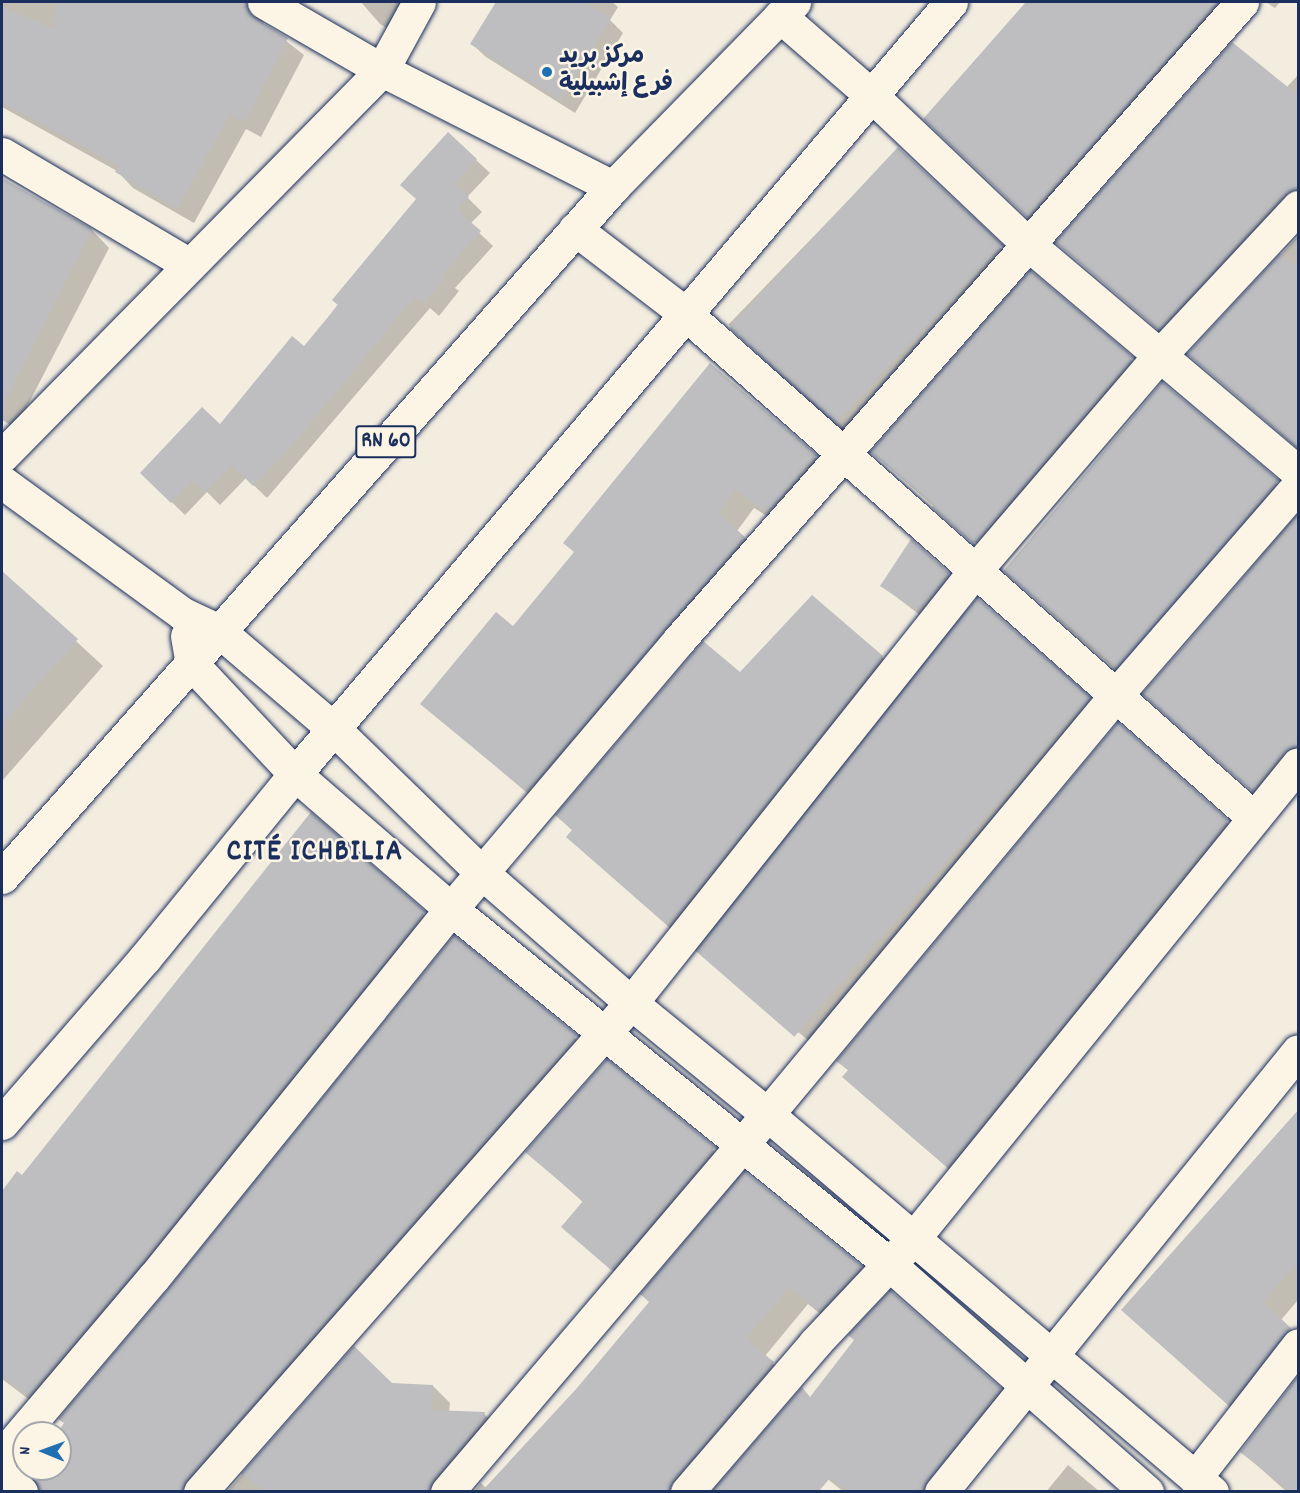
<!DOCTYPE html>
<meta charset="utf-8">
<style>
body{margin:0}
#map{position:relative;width:1300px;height:1493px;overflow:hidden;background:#f3ede0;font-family:Dekko,"Playpen Sans Arabic",sans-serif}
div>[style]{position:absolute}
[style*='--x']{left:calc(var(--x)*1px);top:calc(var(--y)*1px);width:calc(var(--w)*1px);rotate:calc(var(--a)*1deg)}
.shadow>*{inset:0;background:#0003;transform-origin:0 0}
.building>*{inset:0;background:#bebec0;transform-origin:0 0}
.roads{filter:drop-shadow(0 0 2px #1b2f5e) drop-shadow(0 0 2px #1b2f5e)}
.minor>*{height:33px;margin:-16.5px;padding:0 16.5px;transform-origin:16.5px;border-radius:16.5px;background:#fcf5e5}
.major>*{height:33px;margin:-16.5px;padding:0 16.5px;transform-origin:16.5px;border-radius:16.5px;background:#fcf5e5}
.dots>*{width:16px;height:16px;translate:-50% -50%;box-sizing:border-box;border:3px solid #fcf5e5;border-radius:50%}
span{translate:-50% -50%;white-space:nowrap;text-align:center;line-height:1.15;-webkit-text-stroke:5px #fcf5e5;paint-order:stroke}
.shield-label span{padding:2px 4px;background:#fcf5e5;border:2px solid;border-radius:4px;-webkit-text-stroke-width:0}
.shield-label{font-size:22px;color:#1b2f5e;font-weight:700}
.poi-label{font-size:24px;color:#1b2f5e;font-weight:700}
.left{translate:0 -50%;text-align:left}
.district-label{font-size:30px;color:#1b2f5e;font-weight:700;letter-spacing:1.5px}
.frame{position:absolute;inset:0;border:3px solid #1b2f5e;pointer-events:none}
.north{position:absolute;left:12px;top:1421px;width:60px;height:60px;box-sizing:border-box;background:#fcf5e5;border:2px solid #a2a6af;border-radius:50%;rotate:271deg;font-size:16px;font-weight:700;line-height:24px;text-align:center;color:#1b2f5e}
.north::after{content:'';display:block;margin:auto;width:21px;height:27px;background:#1f6fb2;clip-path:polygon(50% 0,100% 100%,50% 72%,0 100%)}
</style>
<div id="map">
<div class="shadow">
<div style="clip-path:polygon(2px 2px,250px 2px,262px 13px,263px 23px,304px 55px,261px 137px,246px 129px,194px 223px,133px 188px,117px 171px,2px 107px)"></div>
<div style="clip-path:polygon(361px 2px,410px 2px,405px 39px,380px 24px)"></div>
<div style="clip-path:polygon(498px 2px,612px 2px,618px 7px,610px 20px,623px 33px,575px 113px,486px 57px,472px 44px)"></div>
<div style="clip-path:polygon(1028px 2px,1260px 2px,1246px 7px,1045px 234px,925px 119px)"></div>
<div style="clip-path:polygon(1266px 2px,1280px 2px,1275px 8px)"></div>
<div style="clip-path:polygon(1298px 75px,1298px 217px,1178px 347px,1057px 242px,1286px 88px)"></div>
<div style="clip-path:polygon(448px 134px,490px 173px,467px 197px,482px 212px,470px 224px,493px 246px,455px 288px,459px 291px,439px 316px,430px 308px,267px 498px,246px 478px,220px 505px,207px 492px,185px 515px,142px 473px,220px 426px,305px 348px,417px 200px)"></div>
<div style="left:898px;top:149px;width:168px;height:244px;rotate:44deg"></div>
<div style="clip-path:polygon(2px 179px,92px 230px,109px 248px,16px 428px,2px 420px)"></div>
<div style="clip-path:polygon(1298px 236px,1298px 449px,1189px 354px)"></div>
<div style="left:1030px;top:272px;width:160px;height:240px;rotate:41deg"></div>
<div style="clip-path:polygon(711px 365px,835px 475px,787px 529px,754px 508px,737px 531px,763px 556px,546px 809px,422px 704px,513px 628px,575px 553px)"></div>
<div style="clip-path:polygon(1162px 384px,1296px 500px,1134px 686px,1022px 587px)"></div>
<div style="clip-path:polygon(1298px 513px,1298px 777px,1271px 808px,1144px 694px)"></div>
<div style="clip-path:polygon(2px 573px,103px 666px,2px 781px,2px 660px,12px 648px,2px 638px)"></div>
<div style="clip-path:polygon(948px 574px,963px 588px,933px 625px,882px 586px)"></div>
<div style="clip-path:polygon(882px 657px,899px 674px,686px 942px,585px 853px,573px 831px,557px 815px,740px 674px)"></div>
<div style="clip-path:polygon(1089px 698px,1106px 716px,825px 1054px,699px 951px)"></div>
<div style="clip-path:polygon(1118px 724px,1245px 839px,965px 1183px,862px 1094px,844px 1077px,849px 1071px,838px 1061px)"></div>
<div style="clip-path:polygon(311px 814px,442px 931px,47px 1413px,2px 1379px,2px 1194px,17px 1173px,22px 1177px)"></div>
<div style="clip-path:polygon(454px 938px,593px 1053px,207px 1492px,39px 1492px,40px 1485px,31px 1469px,60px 1469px,59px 1433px)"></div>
<div style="clip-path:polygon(607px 1061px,733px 1167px,631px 1287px,563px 1227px,584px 1203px,527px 1152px)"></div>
<div style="clip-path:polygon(1298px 1111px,1298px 1300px,1281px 1320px,1298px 1337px,1247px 1422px,1123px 1310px)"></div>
<div style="clip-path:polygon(861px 1267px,879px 1285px,838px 1328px,808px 1304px,765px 1356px,791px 1381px,699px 1492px,474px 1492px,481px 1483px,487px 1489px,578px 1389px,650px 1302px)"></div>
<div style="clip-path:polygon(354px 1348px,391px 1384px,433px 1386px,450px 1403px,449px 1412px,484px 1414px,501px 1431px,454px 1492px,227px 1492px)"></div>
<div style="clip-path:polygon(1298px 1376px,1298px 1492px,1287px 1492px,1242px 1452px)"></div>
<div style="clip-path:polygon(1000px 1389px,1019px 1408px,953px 1492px,844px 1492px,787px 1447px,811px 1399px)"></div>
<div style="clip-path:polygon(1068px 1465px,1100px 1492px,1046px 1492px)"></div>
<div style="clip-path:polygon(735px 1467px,765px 1492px,712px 1492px)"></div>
</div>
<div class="building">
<div style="clip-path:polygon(58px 2px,245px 2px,254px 18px,288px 38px,245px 122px,230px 114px,177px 208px,115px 172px,119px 166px,2px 102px,2px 6px,53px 29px)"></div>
<div style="clip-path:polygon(496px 2px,584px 2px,611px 18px,561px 100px,470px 44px)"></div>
<div style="clip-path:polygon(1026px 2px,1217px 2px,1027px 217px,923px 119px)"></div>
<div style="clip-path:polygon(1232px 42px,1299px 96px,1299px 189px,1284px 194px,1158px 329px,1055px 242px)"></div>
<div style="clip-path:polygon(448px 132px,477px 159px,454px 184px,469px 197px,457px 210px,481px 231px,443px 274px,446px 277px,424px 303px,415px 296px,288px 450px,253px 486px,232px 465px,206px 492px,192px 480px,171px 503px,140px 473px,202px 407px,220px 424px,292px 336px,304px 346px,338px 305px,332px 300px,416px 199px,400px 185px)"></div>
<div style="left:898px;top:147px;width:143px;height:247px;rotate:43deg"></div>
<div style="clip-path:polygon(2px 178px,92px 229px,2px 407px)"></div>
<div style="clip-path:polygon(1280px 254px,1299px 268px,1299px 448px,1187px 354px)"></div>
<div style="clip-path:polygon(1030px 270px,1133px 357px,973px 544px,932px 507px,934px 504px,870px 452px)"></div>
<div style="clip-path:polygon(710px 363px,817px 455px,767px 511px,735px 490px,718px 513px,745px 537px,526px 791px,420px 704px,496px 612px,513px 626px,574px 552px,563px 543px)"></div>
<div style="left:1162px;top:382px;width:152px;height:247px;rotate:40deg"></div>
<div style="clip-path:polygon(1299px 514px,1299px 746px,1283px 752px,1252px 791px,1142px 694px)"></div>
<div style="clip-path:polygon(911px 539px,949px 573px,918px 611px,880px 586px)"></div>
<div style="clip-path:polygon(2px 571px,78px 639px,2px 725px)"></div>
<div style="clip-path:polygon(812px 595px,883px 656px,668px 926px,566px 837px,572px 830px,555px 815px,703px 641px,740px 672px)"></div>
<div style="left:977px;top:598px;width:150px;height:451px;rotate:41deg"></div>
<div style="clip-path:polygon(1118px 722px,1228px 820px,947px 1167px,842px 1077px,848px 1070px,836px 1061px)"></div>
<div style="clip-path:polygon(311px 812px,425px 911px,140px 1265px,28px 1396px,2px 1376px,2px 1191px,17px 1171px,22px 1175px)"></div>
<div style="clip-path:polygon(454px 935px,577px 1035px,186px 1480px,182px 1491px,39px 1491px,27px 1472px,30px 1469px,60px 1469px,60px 1433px,57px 1433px,64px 1423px,58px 1419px,168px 1289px)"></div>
<div style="clip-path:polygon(607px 1059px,715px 1147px,611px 1270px,561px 1227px,583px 1201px,525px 1152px)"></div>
<div style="clip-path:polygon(1299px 1109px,1299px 1261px,1263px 1302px,1291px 1328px,1228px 1405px,1121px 1310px)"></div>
<div style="clip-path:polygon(744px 1171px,862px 1266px,819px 1311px,789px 1287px,746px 1339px,774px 1362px,673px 1480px,669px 1491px,482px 1491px,577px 1388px,649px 1302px,640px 1294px)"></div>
<div style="clip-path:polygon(890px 1290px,1001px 1388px,920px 1491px,847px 1491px,830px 1478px,819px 1491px,712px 1491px,802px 1387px,810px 1397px,854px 1340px,848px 1335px)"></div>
<div style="clip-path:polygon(354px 1346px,392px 1383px,433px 1385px,432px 1410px,485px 1412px,484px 1419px,433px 1480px,429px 1491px,265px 1491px,241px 1474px)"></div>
<div style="clip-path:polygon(1299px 1375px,1299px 1491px,1290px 1491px,1240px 1452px)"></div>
</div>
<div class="roads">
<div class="minor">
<div style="--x:264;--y:2;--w:136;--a:30"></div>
<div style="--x:382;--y:70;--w:259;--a:26.9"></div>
<div style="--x:780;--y:16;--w:122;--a:41"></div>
<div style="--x:872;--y:96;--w:215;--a:43.5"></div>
<div style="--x:1028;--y:244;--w:353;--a:40.2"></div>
<div style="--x:2;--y:154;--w:218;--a:30.6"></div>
<div style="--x:575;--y:229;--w:140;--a:37.4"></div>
<div style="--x:686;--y:314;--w:759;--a:41.58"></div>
<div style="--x:2;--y:456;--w:542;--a:-45.45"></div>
<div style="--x:382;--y:70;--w:77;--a:-61.4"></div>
<div style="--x:2;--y:482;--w:224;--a:36.1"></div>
<div style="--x:183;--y:614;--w:40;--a:25"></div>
<div style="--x:219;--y:631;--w:153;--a:40.5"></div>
<div style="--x:335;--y:730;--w:204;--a:44.2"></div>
<div style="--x:481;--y:872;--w:199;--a:41.1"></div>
<div style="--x:631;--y:1003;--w:176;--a:39.2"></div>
<div style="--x:767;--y:1114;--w:584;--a:40.35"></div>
<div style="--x:187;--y:636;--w:28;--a:80"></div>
<div style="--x:192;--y:664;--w:151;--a:46.9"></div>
<div style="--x:295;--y:774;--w:206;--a:40.9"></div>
<div style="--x:451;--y:909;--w:562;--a:39.01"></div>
<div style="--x:888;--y:1263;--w:346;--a:41.5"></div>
<div style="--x:2;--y:1123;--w:218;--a:-49.1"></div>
<div style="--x:145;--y:958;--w:237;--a:-50.8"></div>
<div style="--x:295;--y:774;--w:1013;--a:-49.64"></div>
<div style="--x:2;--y:1456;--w:235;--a:-49.7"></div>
<div style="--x:154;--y:1277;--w:473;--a:-51.1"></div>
<div style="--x:451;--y:909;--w:353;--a:-49.7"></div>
<div style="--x:679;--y:640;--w:851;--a:-48.57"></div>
<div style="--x:2;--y:1476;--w:25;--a:40"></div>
<div style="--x:1195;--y:1478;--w:168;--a:-52.2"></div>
<div style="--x:200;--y:1492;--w:652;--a:-48.61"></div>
<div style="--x:631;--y:1003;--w:549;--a:-51.5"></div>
<div style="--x:973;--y:573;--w:289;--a:-49.4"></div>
<div style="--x:1161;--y:354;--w:201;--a:-47"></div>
<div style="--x:447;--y:1492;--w:454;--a:-49.6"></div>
<div style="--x:741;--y:1146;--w:587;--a:-50.26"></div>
<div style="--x:1116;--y:695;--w:277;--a:-49"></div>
<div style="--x:687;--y:1492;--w:196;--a:-49.3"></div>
<div style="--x:815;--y:1343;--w:143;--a:-46.7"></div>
<div style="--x:913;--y:1239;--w:611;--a:-50.97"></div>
<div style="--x:941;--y:1492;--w:567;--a:-51.01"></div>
</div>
<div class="major">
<div style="--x:2;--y:877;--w:922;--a:-48.47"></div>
<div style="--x:613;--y:187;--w:259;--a:-45.6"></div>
</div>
</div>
<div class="dots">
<div style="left:547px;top:72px;background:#1f6fb2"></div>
</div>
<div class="shield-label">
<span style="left:386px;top:442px">RN 60</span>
</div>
<div class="poi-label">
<span class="left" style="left:559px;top:72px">مركز بريد<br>فرع إشبيلية</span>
</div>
<div class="district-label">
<span style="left:315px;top:854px">CITÉ ICHBILIA</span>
</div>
<div class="frame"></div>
<div class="north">N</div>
</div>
